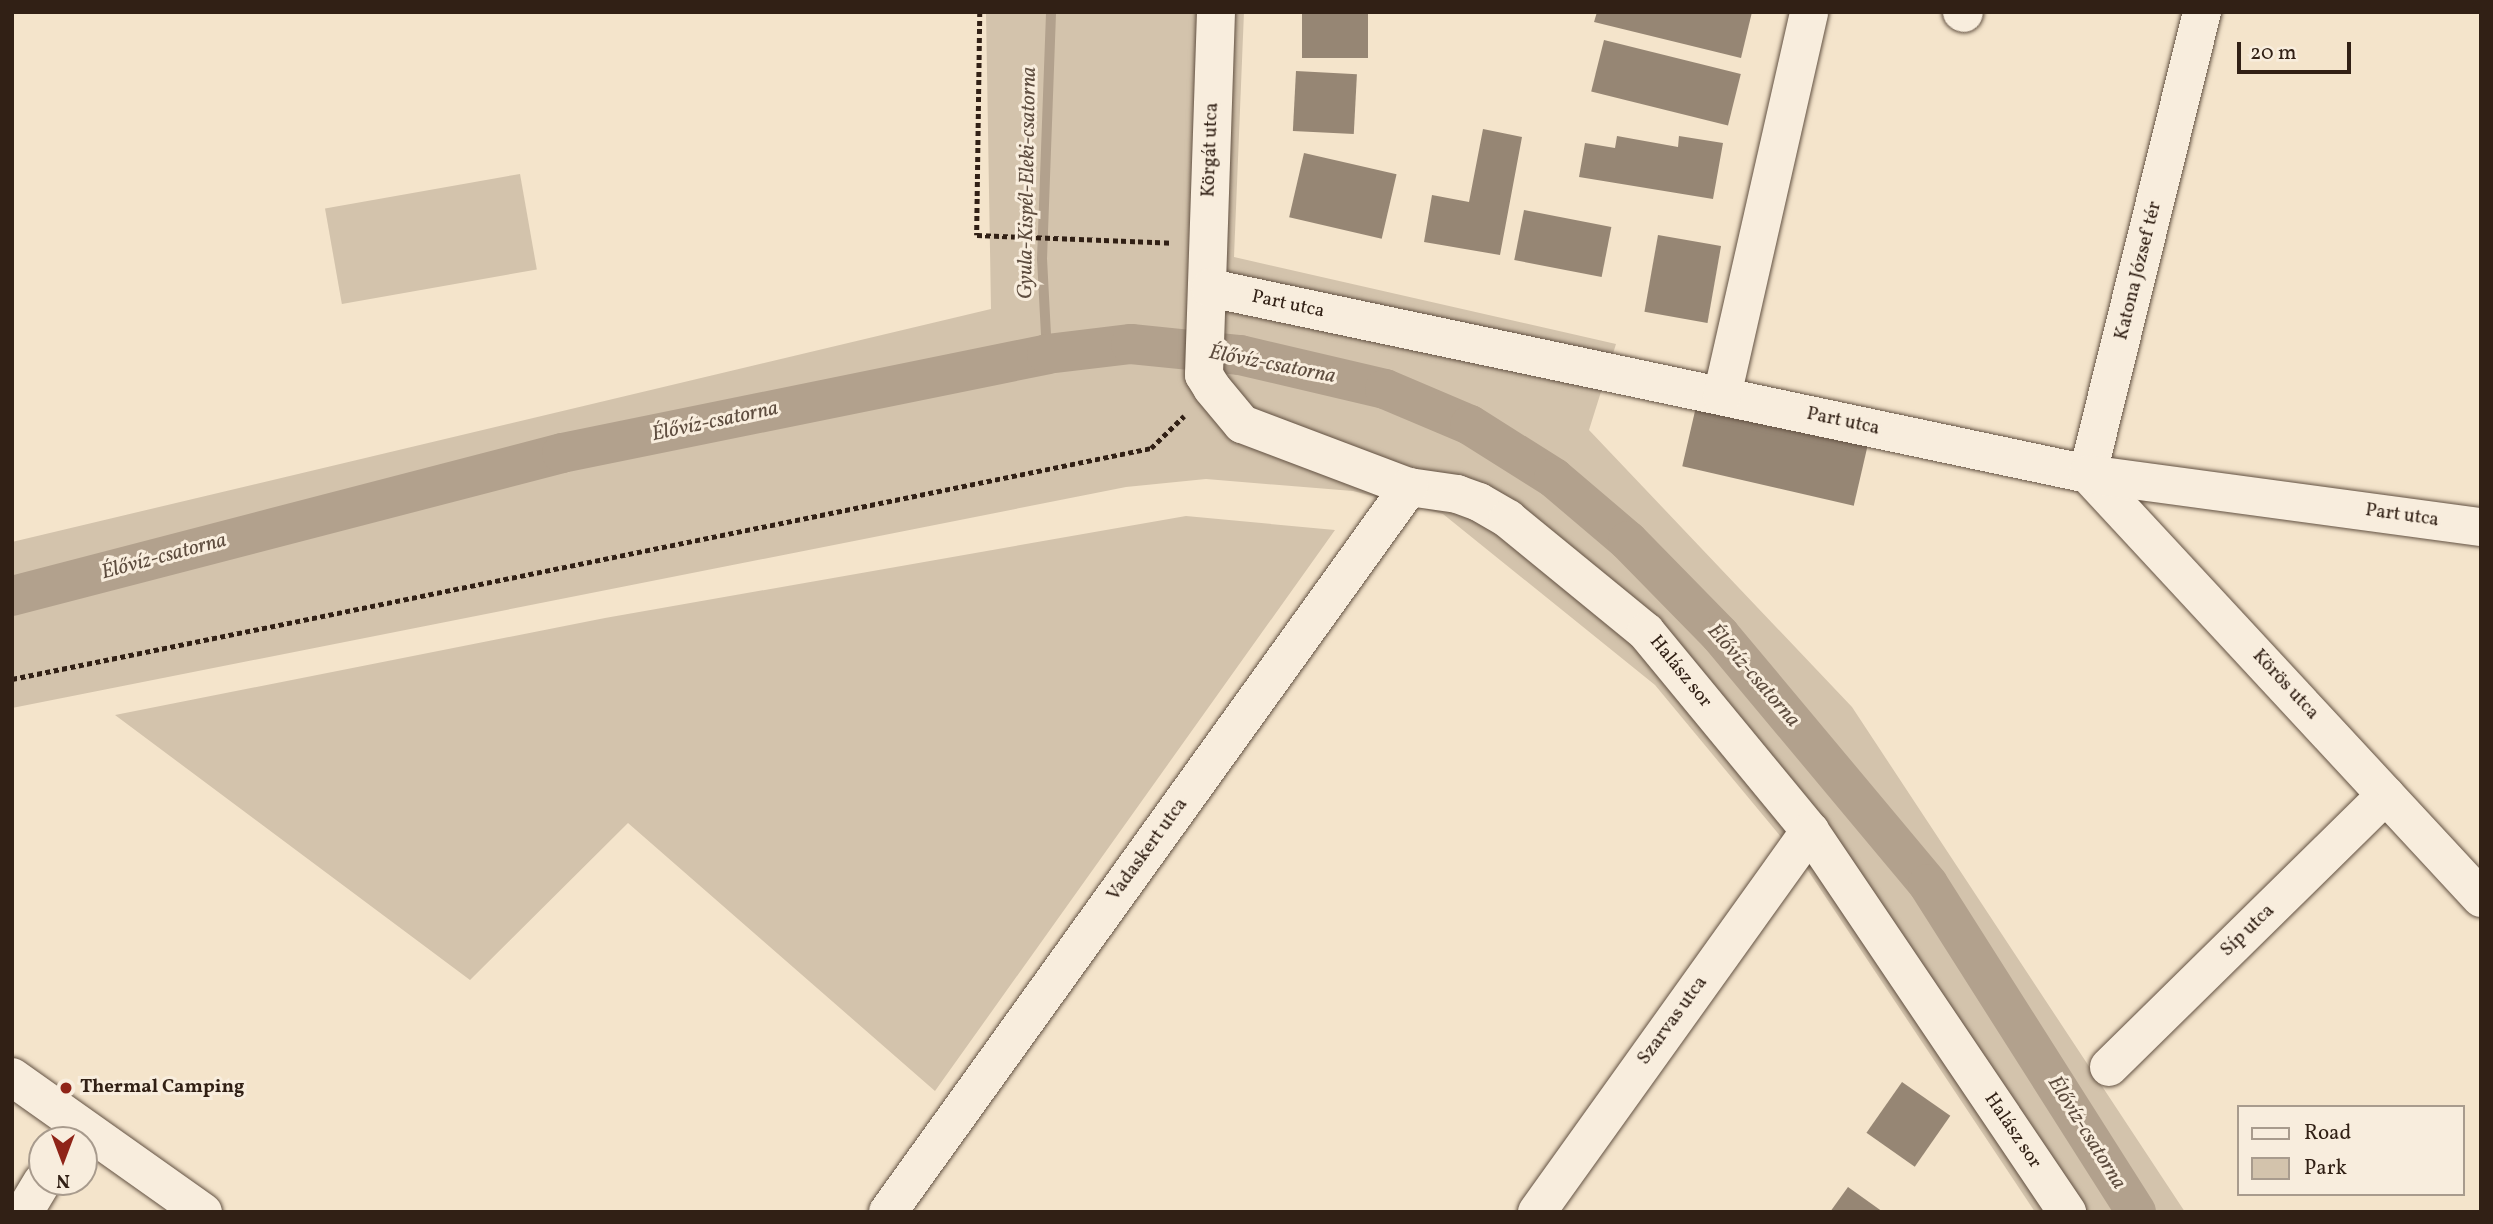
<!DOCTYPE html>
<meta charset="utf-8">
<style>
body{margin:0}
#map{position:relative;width:2493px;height:1224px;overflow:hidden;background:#f4e4cb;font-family:Vollkorn,serif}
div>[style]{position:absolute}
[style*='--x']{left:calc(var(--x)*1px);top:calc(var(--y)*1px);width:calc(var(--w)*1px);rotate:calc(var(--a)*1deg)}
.green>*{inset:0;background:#d3c3ac;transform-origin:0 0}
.stream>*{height:10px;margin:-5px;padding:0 5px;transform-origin:5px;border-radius:5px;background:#b2a18d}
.canal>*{height:40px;margin:-20px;padding:0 20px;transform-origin:20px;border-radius:20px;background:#b2a18d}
.building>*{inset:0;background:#968674;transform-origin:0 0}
.path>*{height:4.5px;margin-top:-2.25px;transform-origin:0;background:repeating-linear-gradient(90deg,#312015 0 5px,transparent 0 8.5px)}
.roads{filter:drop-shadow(0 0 2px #625142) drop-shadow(0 0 2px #625142)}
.street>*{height:38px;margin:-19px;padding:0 19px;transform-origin:19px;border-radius:19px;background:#f8eddd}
.dots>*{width:19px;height:19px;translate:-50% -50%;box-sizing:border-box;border:4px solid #f8eddd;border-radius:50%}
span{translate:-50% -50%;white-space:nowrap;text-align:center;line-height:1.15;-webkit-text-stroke:6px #f8eddd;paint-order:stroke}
.street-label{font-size:19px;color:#312015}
.poi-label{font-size:19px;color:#312015;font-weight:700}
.left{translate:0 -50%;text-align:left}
.water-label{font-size:21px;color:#5e4d3f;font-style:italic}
.frame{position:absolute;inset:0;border:14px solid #312015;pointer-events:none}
.legend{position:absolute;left:2237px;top:1105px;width:228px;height:91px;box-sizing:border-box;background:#f8eddd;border:2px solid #a89b8d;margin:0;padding:9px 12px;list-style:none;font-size:21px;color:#312015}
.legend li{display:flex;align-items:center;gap:14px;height:35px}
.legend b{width:35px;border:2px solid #a89b8d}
.north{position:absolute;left:28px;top:1126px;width:70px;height:70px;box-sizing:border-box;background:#f8eddd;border:2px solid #a89b8d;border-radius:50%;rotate:180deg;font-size:19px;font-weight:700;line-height:28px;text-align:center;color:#312015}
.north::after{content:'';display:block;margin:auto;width:24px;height:32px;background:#8f2418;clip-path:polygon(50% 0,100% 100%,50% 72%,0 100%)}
.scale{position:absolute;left:2237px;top:42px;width:114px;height:32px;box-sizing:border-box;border:4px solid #312015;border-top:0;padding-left:9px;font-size:21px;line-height:24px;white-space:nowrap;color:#312015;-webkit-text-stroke:5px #f8eddd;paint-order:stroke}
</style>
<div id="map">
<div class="green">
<div style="clip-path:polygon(986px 12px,1244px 12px,1234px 257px,1616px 344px,1589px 430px,1852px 707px,2185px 1212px,2035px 1212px,1805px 866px,1655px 685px,1443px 514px,1353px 491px,1206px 479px,1126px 487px,12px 708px,12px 542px,991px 309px)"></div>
<div style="left:520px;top:174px;width:97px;height:198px;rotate:80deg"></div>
<div style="clip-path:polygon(1186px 516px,1335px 530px,935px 1091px,628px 823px,470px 980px,115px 715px,605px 618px)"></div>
</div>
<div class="stream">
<div style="--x:1047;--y:354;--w:95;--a:-93"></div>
<div style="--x:1042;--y:259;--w:247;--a:-87.9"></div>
</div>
<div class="canal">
<div style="--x:12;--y:596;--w:568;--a:-14.57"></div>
<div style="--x:562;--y:453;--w:495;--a:-11.5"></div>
<div style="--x:1047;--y:354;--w:85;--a:-6.8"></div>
<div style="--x:1131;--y:344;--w:110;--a:5.8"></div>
<div style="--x:1240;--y:355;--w:149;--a:13.2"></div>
<div style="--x:1385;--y:389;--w:92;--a:23"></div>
<div style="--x:1470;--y:425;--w:99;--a:32.2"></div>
<div style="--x:1554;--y:478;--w:97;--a:40.4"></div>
<div style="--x:1628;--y:541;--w:132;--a:45.6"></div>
<div style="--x:1720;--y:635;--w:324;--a:50.1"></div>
<div style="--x:1928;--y:884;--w:388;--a:57.6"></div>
</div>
<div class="building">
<div style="left:1302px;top:12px;width:66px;height:46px"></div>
<div style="clip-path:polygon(1597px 12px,1752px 12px,1741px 58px,1594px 22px)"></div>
<div style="left:1604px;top:40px;width:141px;height:53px;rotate:14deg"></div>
<div style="left:1296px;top:71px;width:61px;height:60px;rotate:3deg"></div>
<div style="clip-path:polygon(1483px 129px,1522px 137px,1500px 255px,1424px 242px,1432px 195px,1469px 202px)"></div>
<div style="clip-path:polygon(1617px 136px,1678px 147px,1679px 136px,1723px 143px,1713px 199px,1579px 177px,1585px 143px,1615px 148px)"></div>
<div style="left:1304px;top:153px;width:95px;height:66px;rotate:13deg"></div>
<div style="left:1524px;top:210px;width:89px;height:51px;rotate:11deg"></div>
<div style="left:1658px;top:235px;width:64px;height:78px;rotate:10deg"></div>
<div style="left:1698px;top:398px;width:176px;height:70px;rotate:13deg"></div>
<div style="left:1902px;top:1082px;width:59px;height:62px;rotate:35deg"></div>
<div style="clip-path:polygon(1848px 1187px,1883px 1212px,1830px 1212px)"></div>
</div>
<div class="path">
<div style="--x:980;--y:12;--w:223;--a:90.8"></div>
<div style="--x:977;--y:235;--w:195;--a:2.3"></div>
<div style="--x:12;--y:679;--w:1162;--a:-11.46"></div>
<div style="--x:1151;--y:448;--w:46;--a:-44.1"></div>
</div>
<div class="roads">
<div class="street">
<div style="--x:1216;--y:12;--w:363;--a:91.9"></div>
<div style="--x:1204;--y:375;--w:15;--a:58"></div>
<div style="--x:1212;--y:388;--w:47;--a:50.2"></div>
<div style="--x:1242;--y:424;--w:178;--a:20.7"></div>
<div style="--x:1409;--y:487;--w:49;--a:8.3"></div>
<div style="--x:1457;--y:494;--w:23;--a:20"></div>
<div style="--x:1479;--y:502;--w:34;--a:30"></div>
<div style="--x:1508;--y:519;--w:178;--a:39.3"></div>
<div style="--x:1646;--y:632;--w:258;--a:50.5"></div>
<div style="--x:1810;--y:831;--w:460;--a:56"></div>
<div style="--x:1962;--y:12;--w:2;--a:27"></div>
<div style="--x:2202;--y:12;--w:476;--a:103.9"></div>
<div style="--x:2088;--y:474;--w:578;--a:47.17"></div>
<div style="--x:1210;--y:288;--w:897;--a:11.96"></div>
<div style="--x:2088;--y:474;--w:397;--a:7.7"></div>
<div style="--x:1722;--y:396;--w:394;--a:-77.2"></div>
<div style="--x:2109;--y:1067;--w:388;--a:-44.5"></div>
<div style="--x:12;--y:1077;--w:234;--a:35.3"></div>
<div style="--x:24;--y:1212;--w:35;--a:-59"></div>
<div style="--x:888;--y:1212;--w:893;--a:-54.3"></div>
<div style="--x:1537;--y:1212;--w:469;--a:-54.4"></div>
</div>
</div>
<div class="dots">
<div style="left:66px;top:1088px;background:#8f2418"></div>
</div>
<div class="street-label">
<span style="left:1211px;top:150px;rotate:-88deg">Körgát utca</span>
<span style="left:2139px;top:271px;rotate:-76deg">Katona József tér</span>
<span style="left:1288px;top:305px;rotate:12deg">Part utca</span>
<span style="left:1843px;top:422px;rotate:12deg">Part utca</span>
<span style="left:2402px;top:516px;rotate:8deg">Part utca</span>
<span style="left:1680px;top:672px;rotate:51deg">Halász sor</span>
<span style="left:2285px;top:685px;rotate:47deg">Körös utca</span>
<span style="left:1148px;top:850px;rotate:-54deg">Vadaskert utca</span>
<span style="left:2248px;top:931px;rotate:-44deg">Síp utca</span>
<span style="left:1673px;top:1021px;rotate:-54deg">Szarvas utca</span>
<span style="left:2012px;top:1131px;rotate:56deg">Halász sor</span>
</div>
<div class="poi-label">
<span class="left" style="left:80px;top:1088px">Thermal Camping</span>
</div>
<div class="water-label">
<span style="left:1028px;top:183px;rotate:-89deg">Gyula-Kispél-Eleki-csatorna</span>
<span style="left:1272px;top:365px;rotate:11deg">Élővíz-csatorna</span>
<span style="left:715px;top:422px;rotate:-12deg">Élővíz-csatorna</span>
<span style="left:164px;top:557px;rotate:-15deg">Élővíz-csatorna</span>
<span style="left:1753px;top:676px;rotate:49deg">Élővíz-csatorna</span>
<span style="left:2086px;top:1133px;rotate:58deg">Élővíz-csatorna</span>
</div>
<div class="frame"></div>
<ul class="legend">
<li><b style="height:9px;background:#f8eddd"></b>Road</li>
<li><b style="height:19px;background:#d3c3ac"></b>Park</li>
</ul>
<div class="north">N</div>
<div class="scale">20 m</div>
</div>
